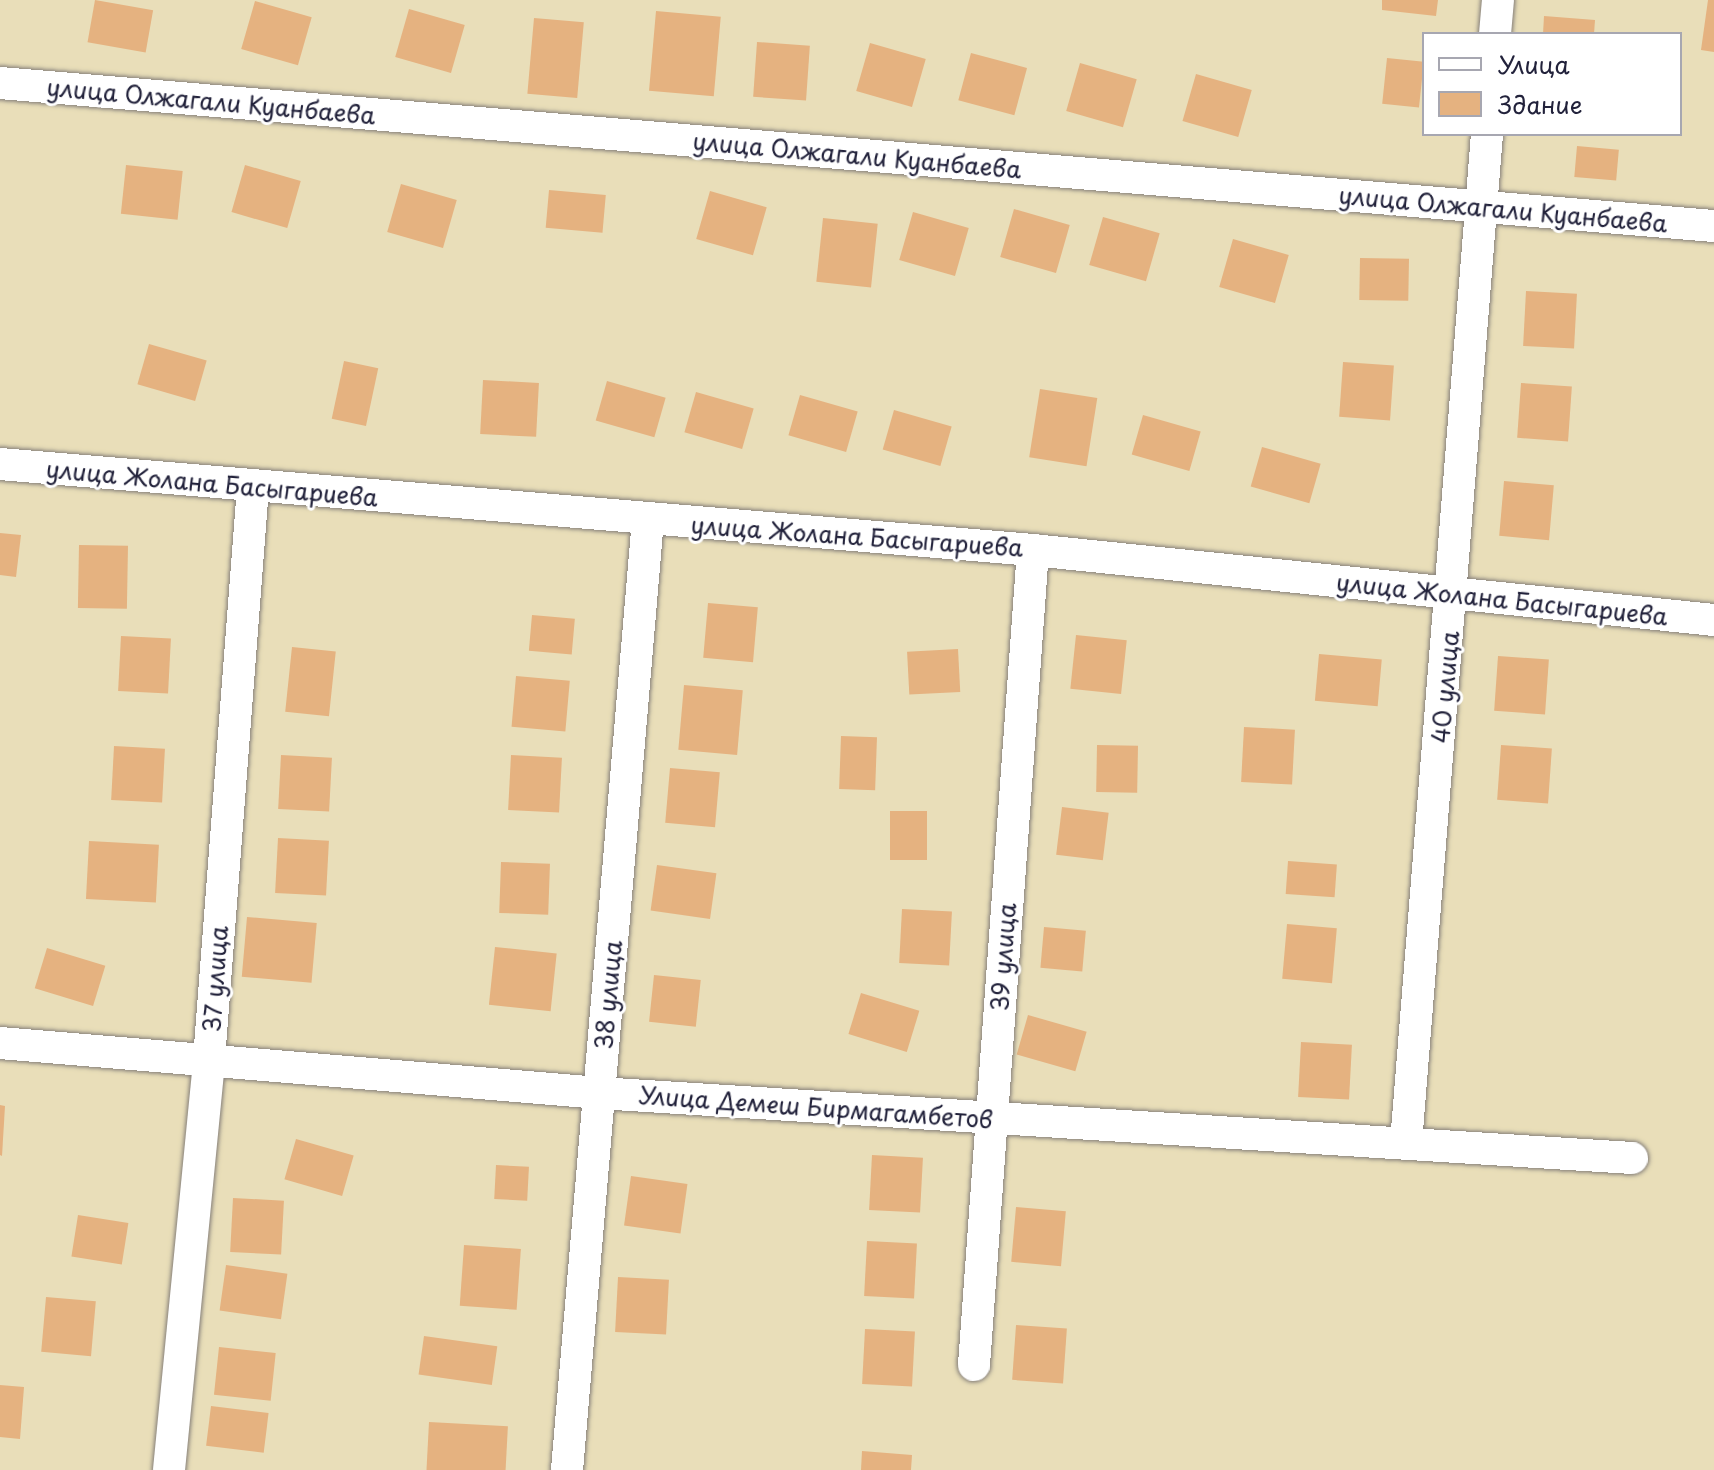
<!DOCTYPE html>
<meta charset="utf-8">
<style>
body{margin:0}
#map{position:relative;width:1714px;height:1470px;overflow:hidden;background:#e9deb9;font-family:"Playpen Sans",sans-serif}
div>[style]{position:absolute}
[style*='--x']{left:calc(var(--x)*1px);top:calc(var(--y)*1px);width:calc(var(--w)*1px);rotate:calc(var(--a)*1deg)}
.building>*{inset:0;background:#e5b280;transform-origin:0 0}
.roads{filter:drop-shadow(0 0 2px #86807a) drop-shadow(0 0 2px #86807a)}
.minor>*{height:32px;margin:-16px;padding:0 16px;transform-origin:16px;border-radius:16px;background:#fff}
span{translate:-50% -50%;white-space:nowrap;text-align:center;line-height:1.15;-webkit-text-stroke:6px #fff;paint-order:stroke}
.street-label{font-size:24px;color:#22223b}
.legend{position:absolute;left:1422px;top:32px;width:260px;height:104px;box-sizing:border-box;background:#fff;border:2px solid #a7a7b1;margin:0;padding:10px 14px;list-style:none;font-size:24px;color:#22223b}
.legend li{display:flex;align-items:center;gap:16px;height:40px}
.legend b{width:40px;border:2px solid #a7a7b1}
</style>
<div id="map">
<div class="building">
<div style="left:95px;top:0;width:59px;height:43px;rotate:10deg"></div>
<div style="clip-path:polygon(1382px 0,1438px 0,1436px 16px,1382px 10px)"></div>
<div style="clip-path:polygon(1708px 0,1714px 0,1714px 52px,1701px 50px)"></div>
<div style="left:255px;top:1px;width:59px;height:50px;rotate:16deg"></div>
<div style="left:409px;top:9px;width:58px;height:50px;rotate:16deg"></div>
<div style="left:656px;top:11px;width:65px;height:80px;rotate:5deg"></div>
<div style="clip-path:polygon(1544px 16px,1595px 20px,1594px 34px,1543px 34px)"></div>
<div style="left:534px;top:18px;width:50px;height:76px;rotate:5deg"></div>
<div style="left:757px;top:42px;width:53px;height:55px;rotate:4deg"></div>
<div style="left:870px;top:43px;width:58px;height:50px;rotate:16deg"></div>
<div style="left:971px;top:53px;width:58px;height:49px;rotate:15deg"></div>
<div style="left:1387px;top:58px;width:37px;height:46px;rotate:6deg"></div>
<div style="left:1080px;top:63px;width:59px;height:50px;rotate:16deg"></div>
<div style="left:1196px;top:74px;width:58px;height:49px;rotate:16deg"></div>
<div style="left:1577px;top:146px;width:42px;height:31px;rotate:5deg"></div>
<div style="left:126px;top:165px;width:57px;height:49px;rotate:6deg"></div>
<div style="left:245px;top:165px;width:58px;height:49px;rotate:16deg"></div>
<div style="left:401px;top:184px;width:58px;height:50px;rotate:16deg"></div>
<div style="left:549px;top:190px;width:57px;height:38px;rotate:5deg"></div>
<div style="left:710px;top:191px;width:59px;height:50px;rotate:16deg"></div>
<div style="left:1014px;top:209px;width:58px;height:50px;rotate:16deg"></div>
<div style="left:913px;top:212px;width:58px;height:50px;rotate:16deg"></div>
<div style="left:1103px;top:217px;width:59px;height:50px;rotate:16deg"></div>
<div style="left:823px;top:218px;width:55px;height:64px;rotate:6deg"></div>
<div style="left:1233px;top:239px;width:58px;height:50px;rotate:16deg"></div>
<div style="left:1360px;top:258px;width:49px;height:42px;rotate:1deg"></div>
<div style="left:1526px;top:291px;width:51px;height:55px;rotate:3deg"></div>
<div style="left:149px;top:344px;width:60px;height:42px;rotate:16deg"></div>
<div style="left:344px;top:361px;width:35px;height:59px;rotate:12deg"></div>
<div style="left:1343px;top:362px;width:51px;height:55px;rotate:4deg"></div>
<div style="left:483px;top:380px;width:56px;height:54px;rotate:3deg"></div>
<div style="left:607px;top:381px;width:61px;height:41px;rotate:16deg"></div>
<div style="left:1521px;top:383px;width:51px;height:55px;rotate:4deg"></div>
<div style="left:1040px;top:389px;width:58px;height:69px;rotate:9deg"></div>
<div style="left:696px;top:392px;width:60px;height:42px;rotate:16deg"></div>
<div style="left:800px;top:395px;width:60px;height:42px;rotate:16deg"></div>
<div style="left:894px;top:410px;width:60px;height:41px;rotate:16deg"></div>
<div style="left:1143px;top:415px;width:60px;height:41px;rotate:16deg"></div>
<div style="left:1262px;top:447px;width:61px;height:41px;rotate:16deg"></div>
<div style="left:1504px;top:481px;width:50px;height:55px;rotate:5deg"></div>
<div style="clip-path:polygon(0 533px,21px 535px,16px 577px,0 575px)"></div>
<div style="left:79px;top:545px;width:49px;height:63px;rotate:1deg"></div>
<div style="left:708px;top:603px;width:50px;height:55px;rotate:5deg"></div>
<div style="left:532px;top:615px;width:43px;height:36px;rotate:5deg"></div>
<div style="left:1076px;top:635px;width:51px;height:54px;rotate:6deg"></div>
<div style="left:121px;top:636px;width:50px;height:55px;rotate:3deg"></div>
<div style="left:292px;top:647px;width:44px;height:65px;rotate:6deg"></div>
<div style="left:958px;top:649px;width:43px;height:51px;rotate:87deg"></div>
<div style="left:1319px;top:654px;width:63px;height:47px;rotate:5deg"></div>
<div style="left:1498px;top:656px;width:51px;height:55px;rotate:4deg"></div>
<div style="left:516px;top:676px;width:54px;height:51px;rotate:5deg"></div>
<div style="left:684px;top:685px;width:59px;height:65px;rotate:5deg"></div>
<div style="left:1244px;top:727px;width:51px;height:55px;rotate:3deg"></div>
<div style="left:841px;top:736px;width:36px;height:53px;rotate:2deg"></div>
<div style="left:1097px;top:745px;width:41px;height:47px;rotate:1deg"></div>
<div style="left:1501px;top:745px;width:51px;height:55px;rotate:4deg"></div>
<div style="left:114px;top:746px;width:51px;height:54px;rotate:3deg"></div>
<div style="left:281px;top:755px;width:51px;height:54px;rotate:3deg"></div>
<div style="left:511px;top:755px;width:51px;height:55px;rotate:3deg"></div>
<div style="left:670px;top:768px;width:50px;height:55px;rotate:5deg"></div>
<div style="left:1062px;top:807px;width:47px;height:48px;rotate:7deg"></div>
<div style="left:890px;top:811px;width:37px;height:49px"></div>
<div style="left:278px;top:838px;width:51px;height:55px;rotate:3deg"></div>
<div style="left:89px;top:841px;width:70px;height:58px;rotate:3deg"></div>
<div style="left:1288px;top:861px;width:49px;height:33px;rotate:4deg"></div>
<div style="left:501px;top:862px;width:49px;height:51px;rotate:2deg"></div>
<div style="left:657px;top:865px;width:60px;height:46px;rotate:8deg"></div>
<div style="left:902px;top:909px;width:50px;height:54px;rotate:3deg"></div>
<div style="left:247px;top:917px;width:70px;height:60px;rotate:5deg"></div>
<div style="left:1287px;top:924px;width:50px;height:55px;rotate:5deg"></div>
<div style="left:1044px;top:927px;width:42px;height:41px;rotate:5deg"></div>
<div style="left:495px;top:947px;width:62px;height:58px;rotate:6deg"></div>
<div style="left:47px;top:948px;width:61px;height:42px;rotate:17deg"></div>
<div style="left:654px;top:975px;width:47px;height:47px;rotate:6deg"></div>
<div style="left:861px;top:993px;width:61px;height:43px;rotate:17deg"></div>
<div style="left:1028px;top:1015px;width:61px;height:41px;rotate:16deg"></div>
<div style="left:1301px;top:1042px;width:51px;height:55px;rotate:3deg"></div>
<div style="clip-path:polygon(0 1105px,5px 1106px,2px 1156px,0 1155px)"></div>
<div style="left:296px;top:1139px;width:60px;height:42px;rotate:16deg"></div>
<div style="left:872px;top:1155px;width:51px;height:55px;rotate:3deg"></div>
<div style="left:496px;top:1165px;width:33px;height:34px;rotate:3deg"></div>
<div style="left:631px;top:1176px;width:57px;height:50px;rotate:8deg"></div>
<div style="left:233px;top:1198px;width:51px;height:54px;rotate:3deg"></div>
<div style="left:1016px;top:1207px;width:50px;height:55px;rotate:5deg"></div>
<div style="left:78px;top:1215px;width:51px;height:42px;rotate:9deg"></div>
<div style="left:867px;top:1241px;width:50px;height:55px;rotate:3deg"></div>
<div style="left:464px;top:1245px;width:57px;height:61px;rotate:4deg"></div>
<div style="left:226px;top:1265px;width:62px;height:46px;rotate:8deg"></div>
<div style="left:618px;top:1277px;width:51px;height:55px;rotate:3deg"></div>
<div style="left:46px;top:1297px;width:50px;height:55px;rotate:5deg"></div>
<div style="left:1016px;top:1325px;width:51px;height:55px;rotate:4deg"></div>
<div style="left:865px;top:1329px;width:50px;height:55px;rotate:3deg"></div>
<div style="left:424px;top:1336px;width:74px;height:39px;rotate:8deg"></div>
<div style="left:219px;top:1347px;width:57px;height:48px;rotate:6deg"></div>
<div style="clip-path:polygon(0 1385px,24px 1387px,20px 1439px,0 1437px)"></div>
<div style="left:211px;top:1406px;width:58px;height:40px;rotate:7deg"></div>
<div style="left:429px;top:1422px;width:79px;height:48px;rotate:3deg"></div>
<div style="clip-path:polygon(862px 1451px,912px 1455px,911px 1470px,861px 1470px)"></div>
</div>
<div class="roads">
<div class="minor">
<div style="--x:1495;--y:34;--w:34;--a:-85"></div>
<div style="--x:0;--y:83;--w:1720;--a:4.77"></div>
<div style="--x:0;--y:464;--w:1037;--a:4.76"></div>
<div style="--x:1033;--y:550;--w:685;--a:5.87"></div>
<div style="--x:0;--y:1043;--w:601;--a:4.77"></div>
<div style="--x:599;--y:1093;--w:1035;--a:3.6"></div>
<div style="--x:1406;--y:1143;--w:1012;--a:-85.41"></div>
<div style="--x:974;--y:1365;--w:817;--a:-85.86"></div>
<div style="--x:169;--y:1470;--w:413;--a:-84.4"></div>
<div style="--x:209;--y:1059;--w:574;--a:-85.6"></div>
<div style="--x:567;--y:1470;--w:953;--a:-85.13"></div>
</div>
</div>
<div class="street-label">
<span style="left:211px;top:101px;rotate:5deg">улица Олжагали Куанбаева</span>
<span style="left:857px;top:155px;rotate:5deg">улица Олжагали Куанбаева</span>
<span style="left:1503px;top:209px;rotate:5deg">улица Олжагали Куанбаева</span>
<span style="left:212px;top:483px;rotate:5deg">улица Жолана Басыгариева</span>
<span style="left:857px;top:536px;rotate:4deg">улица Жолана Басыгариева</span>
<span style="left:1502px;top:599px;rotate:6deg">улица Жолана Басыгариева</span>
<span style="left:1445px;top:687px;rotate:-85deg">40 улица</span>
<span style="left:1003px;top:957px;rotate:-86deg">39 улица</span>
<span style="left:215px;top:979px;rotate:-86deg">37 улица</span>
<span style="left:608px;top:995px;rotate:-85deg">38 улица</span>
<span style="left:816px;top:1107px;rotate:4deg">Улица Демеш Бирмагамбетов</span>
</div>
<ul class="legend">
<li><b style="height:10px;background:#fff"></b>Улица</li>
<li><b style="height:22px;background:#e5b280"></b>Здание</li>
</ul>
</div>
